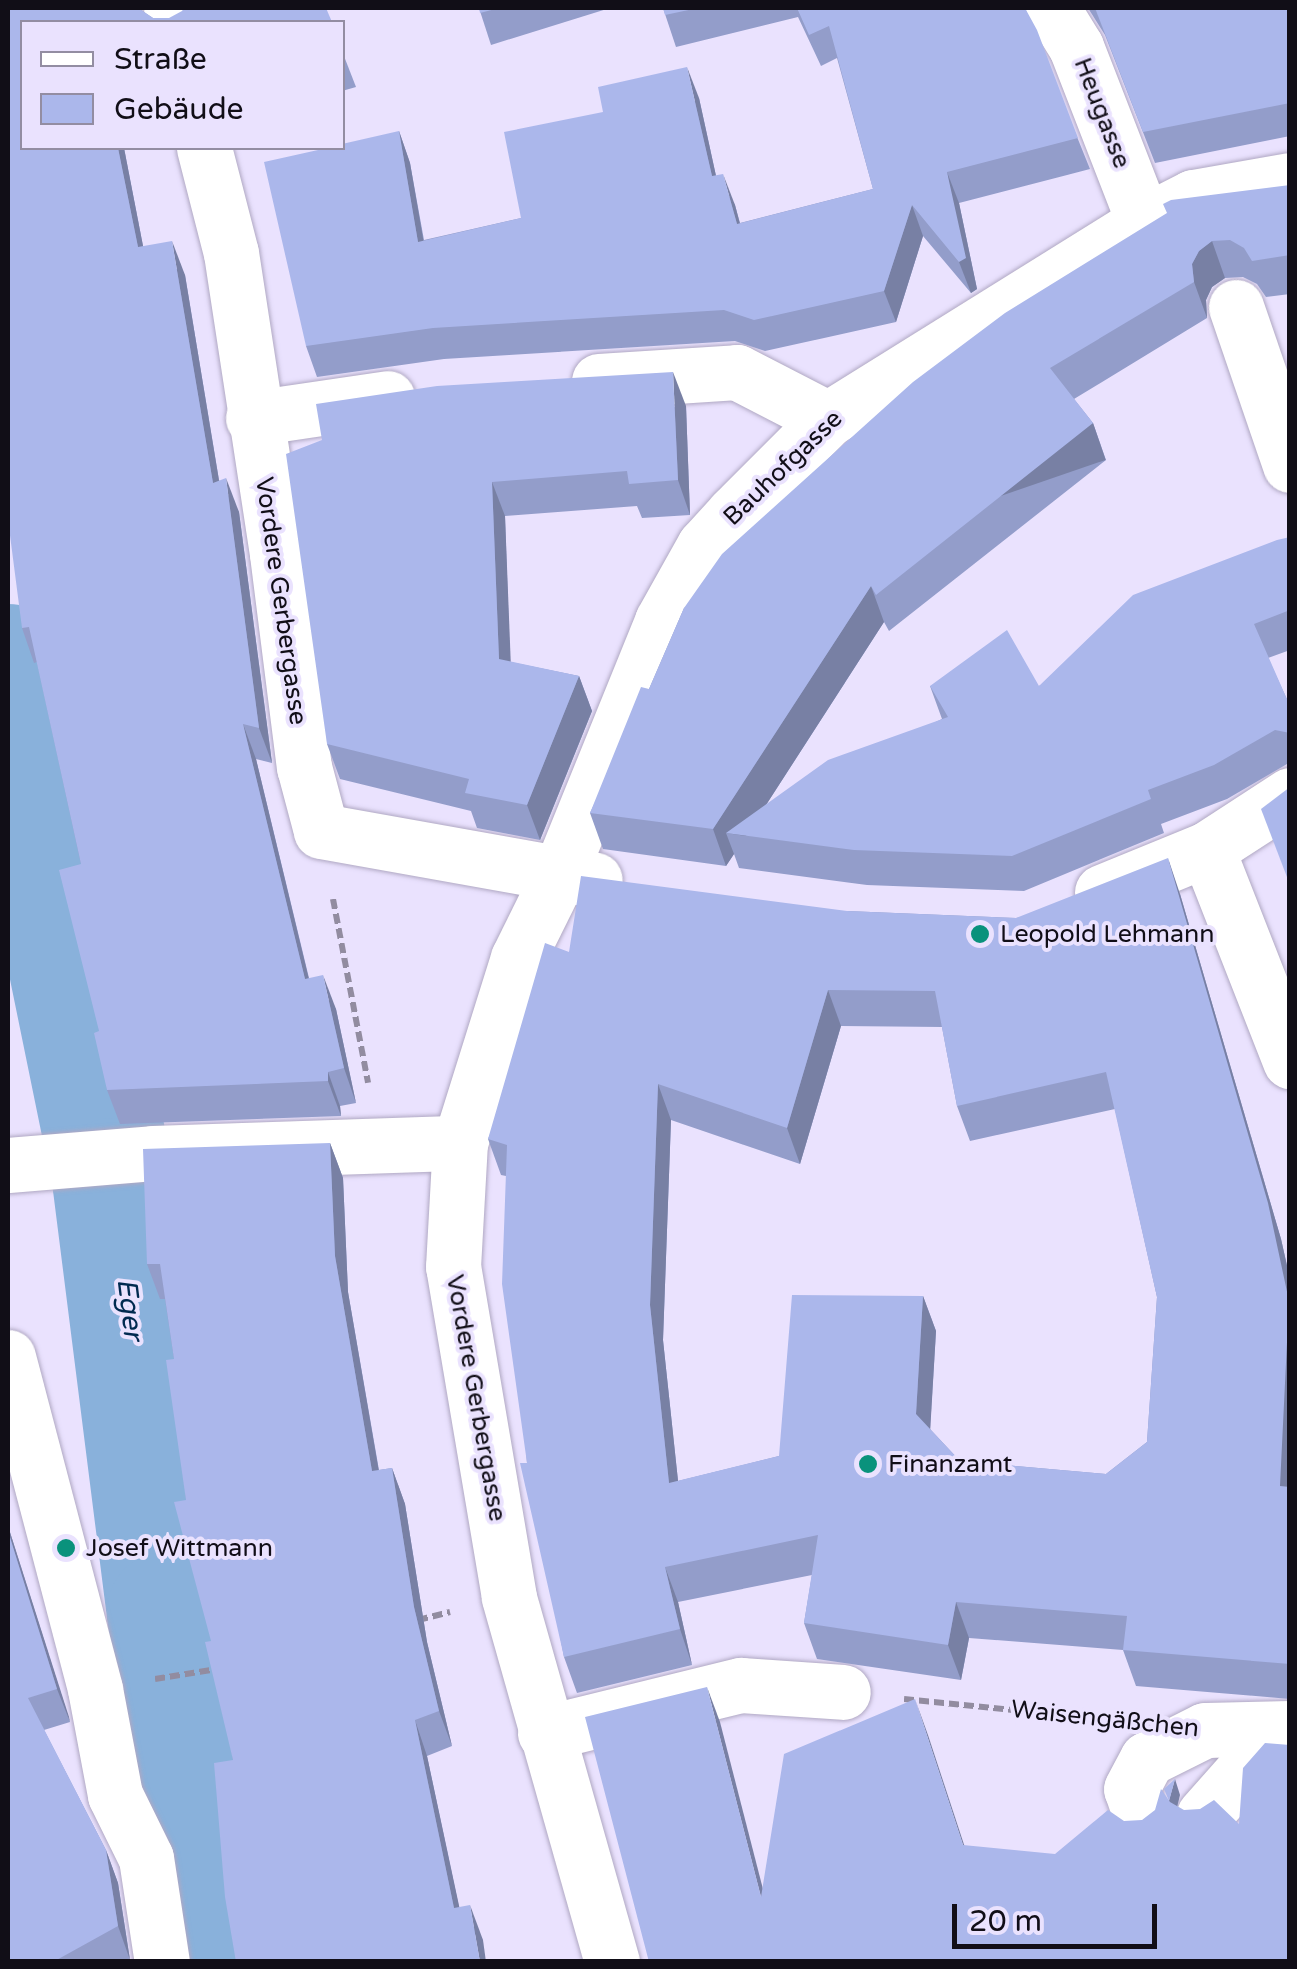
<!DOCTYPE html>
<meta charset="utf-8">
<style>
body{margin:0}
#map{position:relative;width:1297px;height:1969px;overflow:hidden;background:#eae2fe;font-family:"Varela Round",sans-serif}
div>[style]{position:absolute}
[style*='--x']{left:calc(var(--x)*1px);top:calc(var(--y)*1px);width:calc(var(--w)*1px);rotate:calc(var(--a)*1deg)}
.green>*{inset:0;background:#e4b0c9}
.stream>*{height:20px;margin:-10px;padding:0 10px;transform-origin:10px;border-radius:10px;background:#89b1db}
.river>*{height:122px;margin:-61px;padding:0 61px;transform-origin:61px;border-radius:61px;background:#89b1db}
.path>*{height:6px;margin-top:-3px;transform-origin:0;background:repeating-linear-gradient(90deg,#928ca0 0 10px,transparent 0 15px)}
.roads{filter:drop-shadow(0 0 2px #b0a8c3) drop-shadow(0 0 2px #b0a8c3)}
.minor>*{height:55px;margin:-27.5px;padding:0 27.5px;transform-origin:27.5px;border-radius:27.5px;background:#fff}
.wall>*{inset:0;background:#939dca}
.shaded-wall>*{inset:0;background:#7880a4;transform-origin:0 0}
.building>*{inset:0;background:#abb7eb}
.dots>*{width:28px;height:28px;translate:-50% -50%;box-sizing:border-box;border:5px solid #eae2fe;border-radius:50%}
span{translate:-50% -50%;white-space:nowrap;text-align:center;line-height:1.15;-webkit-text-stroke:8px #eae2fe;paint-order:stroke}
.street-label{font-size:25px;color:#110e17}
.poi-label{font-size:25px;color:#110e17}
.left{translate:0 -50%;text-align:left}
.water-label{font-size:28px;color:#002a50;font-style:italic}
.frame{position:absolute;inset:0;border:10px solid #110e17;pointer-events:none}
.legend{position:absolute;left:20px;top:20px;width:325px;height:130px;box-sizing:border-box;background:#eae2fe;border:2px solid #938da2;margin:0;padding:12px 18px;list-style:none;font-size:30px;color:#110e17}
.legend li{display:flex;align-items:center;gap:20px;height:50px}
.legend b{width:50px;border:2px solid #938da2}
.scale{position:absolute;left:952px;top:1904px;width:205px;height:45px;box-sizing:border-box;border:5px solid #110e17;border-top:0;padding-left:12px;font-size:30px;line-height:35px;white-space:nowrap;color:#110e17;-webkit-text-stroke:8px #eae2fe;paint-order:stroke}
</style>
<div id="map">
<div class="green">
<div style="clip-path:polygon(8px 739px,28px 821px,8px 827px)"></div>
</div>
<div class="stream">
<div style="--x:8;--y:798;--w:41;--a:34.1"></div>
</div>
<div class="river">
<div style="--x:8;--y:665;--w:525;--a:78.45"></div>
<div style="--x:113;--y:1179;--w:436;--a:82.8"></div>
<div style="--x:168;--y:1612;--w:352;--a:84.1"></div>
</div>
<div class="path">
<div style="--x:333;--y:899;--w:187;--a:79.2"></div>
<div style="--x:418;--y:1620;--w:33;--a:-14"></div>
<div style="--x:155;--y:1679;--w:63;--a:-9.2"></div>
<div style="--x:904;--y:1699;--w:198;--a:5.8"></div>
</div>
<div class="roads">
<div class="minor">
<div style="--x:171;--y:8;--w:14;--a:78"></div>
<div style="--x:1052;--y:8;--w:46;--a:58.4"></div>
<div style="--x:1076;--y:47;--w:188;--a:68.8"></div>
<div style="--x:204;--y:148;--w:108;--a:75.6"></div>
<div style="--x:231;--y:253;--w:304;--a:81.3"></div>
<div style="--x:277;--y:554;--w:215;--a:82.8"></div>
<div style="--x:304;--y:767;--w:66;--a:75.1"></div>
<div style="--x:321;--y:831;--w:278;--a:10.1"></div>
<div style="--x:1236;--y:307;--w:167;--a:71.1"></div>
<div style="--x:599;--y:381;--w:138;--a:-3.7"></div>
<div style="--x:737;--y:372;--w:102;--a:27.3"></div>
<div style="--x:253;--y:418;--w:136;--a:-8.4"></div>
<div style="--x:1207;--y:849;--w:228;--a:68.6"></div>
<div style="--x:1102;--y:892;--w:113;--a:-22.3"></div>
<div style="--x:1207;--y:849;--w:99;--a:-33"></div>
<div style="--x:8;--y:1165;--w:145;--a:-4.7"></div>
<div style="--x:153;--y:1153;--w:307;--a:-1.9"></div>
<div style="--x:8;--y:1357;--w:343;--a:75.3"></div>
<div style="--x:95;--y:1689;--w:108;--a:79.3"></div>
<div style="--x:115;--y:1795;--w:70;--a:63.8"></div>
<div style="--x:146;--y:1858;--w:105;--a:81.3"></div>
<div style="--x:545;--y:1733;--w:202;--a:-13.8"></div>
<div style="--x:741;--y:1685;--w:102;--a:3.9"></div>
<div style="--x:1204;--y:1815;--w:115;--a:-48.5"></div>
<div style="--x:1144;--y:1826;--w:39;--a:-109"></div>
<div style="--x:1131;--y:1789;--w:34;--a:-62"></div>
<div style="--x:1147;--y:1759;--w:65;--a:-26.6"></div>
<div style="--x:1205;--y:1730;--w:85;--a:-1.3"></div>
<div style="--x:612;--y:1962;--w:379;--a:-105.8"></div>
<div style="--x:509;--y:1597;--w:335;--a:-99.6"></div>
<div style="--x:453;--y:1267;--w:124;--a:-86.8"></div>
<div style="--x:460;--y:1143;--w:194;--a:-72.6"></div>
<div style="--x:518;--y:958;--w:93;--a:-63.7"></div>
<div style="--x:559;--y:875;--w:274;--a:-67.9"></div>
<div style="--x:662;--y:621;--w:86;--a:-60.8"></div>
<div style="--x:704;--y:546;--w:45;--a:-47.7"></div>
<div style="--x:734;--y:513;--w:133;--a:-45"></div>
<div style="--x:828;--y:419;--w:372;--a:-31.9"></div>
<div style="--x:1144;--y:222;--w:55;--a:-27"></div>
<div style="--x:1193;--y:197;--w:98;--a:-9.9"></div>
</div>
</div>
<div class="wall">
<div style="clip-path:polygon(8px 8px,141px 8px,141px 10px,153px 18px,332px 22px,22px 22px,22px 148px,124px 148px,143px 246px,185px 275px,219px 480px,239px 512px,272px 763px,256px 759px,309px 978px,336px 1009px,356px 1103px,340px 1106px,341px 1116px,120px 1124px,107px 1090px,99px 1031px,81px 864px,37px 662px,34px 663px,22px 628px)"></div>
<div style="clip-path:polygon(479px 8px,610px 8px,491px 45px)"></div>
<div style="clip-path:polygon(663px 8px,1025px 8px,1090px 169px,959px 203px,977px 289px,971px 293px,923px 236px,896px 322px,765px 351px,735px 341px,444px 359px,317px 377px,306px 346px,399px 131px,410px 163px,424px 240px,521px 218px,699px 98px,716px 176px,735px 205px,740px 223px,873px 189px,837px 58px,821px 66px,798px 17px,676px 47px)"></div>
<div style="clip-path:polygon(1088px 8px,1290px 8px,1290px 136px,1155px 163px,1105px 35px)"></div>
<div style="clip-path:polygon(342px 51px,356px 87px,342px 91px)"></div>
<div style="clip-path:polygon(1290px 185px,1290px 294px,1266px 297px,1257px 284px,1243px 277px,1225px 278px,1212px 287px,1206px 300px,1207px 318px,1074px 399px,1093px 423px,1106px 460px,889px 631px,884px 622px,766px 805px,942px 719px,930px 686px,1039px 686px,1290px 537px,1290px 650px,1268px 658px,1290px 706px,1290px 764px,1287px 764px,1227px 799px,1161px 824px,1164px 833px,1024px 891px,867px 885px,739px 868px,734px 854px,726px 866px,603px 849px,590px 813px,649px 689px,684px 608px)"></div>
<div style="clip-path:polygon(686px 406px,690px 515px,642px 518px,637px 506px,505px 516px,510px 662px,579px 676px,592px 711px,540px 840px,477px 828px,471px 811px,340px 779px,327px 744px,322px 440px)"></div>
<div style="clip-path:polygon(evenodd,1180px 894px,1281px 1239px,1290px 1279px,1290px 1699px,1136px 1686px,1123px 1650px,969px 1638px,961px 1680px,817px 1659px,804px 1623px,812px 1575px,678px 1602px,692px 1665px,577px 1693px,564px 1657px,527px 1463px,506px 1176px,501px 1175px,488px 1139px,569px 952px,847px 911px,1016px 918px,1180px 894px,841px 1026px,942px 1027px,957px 1106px,970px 1141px,1115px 1109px,1157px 1297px,1147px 1442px,1106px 1474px,960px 1461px,930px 1429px,936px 1331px,923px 1296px,779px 1456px,678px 1481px,663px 1340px,671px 1120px,800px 1164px,841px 1026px)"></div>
<div style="clip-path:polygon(330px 1143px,343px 1178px,348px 1292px,379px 1470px,392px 1468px,405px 1504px,427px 1642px,452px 1746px,427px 1756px,459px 1907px,483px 1940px,233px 1760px,186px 1500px,174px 1359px,165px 1299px,160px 1299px,147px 1264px)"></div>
<div style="clip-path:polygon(8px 1526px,70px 1722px,44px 1730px,106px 1850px,118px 1883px,130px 1960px,127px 1962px,8px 1962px)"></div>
</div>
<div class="shaded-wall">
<div style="clip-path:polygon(687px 67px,699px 98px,723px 208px,712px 176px)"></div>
<div style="clip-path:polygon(399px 131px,410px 163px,429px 273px,418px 242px)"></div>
<div style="clip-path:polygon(118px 148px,124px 148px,150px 282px,138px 247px)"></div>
<div style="clip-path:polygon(947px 172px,959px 203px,977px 289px,971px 293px,959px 262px)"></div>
<div style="clip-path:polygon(723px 174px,735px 205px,748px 255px,737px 224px)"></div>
<div style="clip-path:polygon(912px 205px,923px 236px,896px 322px,884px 291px)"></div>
<div style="clip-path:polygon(172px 241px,185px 275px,225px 517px,213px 483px)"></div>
<div style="clip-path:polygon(1212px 241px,1225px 278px,1212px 287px,1206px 300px,1207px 318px,1194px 282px,1192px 264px,1199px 251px)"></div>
<div style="clip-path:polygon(673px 372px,686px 406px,690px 515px,678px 480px)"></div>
<div style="left:1093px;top:423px;width:39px;height:277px;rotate:71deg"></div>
<div style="clip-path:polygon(226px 478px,239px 512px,272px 763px,259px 728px)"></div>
<div style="clip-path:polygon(492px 482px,505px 516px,512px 694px,499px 659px)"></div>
<div style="clip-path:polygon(871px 586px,884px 622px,746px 836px,726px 833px,734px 854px,726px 866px,713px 829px)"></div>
<div style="clip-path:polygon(579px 676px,592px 711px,540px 840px,527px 805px)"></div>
<div style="clip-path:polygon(243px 724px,256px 759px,317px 1013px,305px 979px)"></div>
<div style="clip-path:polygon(1168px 858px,1180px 894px,1281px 1239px,1290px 1279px,1290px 1512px,1280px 1486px)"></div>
<div style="clip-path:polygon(323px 975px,336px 1009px,356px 1103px,344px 1068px)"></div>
<div style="clip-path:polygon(828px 990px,841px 1026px,800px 1164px,787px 1128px)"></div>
<div style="clip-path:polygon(328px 1072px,340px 1106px,341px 1116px,328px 1081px)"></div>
<div style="clip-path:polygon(658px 1084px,671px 1120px,663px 1340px,682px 1518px,669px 1483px,650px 1305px)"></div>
<div style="clip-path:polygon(330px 1143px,343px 1178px,348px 1292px,385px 1507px,372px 1471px,335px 1256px)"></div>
<div style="clip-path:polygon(923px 1296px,936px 1331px,929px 1450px,916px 1414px)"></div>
<div style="clip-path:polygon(392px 1468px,405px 1504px,427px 1642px,452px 1746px,439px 1711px,414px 1607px)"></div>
<div style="clip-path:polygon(8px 1526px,69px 1717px,70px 1722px,57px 1689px,8px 1531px)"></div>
<div style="clip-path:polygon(665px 1567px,678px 1602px,692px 1665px,680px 1629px)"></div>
<div style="clip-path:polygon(956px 1602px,969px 1638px,961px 1680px,948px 1645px)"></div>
<div style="clip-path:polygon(707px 1687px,720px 1722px,774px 1932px,761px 1897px)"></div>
<div style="clip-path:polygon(915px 1699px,928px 1735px,976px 1881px,963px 1845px)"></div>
<div style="clip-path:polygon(415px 1720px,427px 1756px,467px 1943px,454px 1908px)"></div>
<div style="clip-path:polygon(1175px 1779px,1180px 1795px,1174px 1820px,1168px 1804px)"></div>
<div style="clip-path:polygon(106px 1850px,118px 1883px,130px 1960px,118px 1926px)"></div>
<div style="clip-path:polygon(470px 1905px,483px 1940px,486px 1962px,480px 1962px)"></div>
</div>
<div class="building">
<div style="clip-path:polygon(8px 8px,138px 8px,153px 18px,169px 18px,182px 11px,184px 8px,326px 8px,332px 22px,22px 22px,22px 148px,118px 148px,138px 247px,172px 241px,213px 483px,226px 478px,259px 728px,243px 724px,305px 979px,323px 975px,344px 1068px,328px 1072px,328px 1081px,107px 1090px,94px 1033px,99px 1031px,59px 870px,81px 864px,29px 627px,22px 628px,8px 520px)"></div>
<div style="clip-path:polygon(479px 8px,499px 8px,480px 13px)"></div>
<div style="clip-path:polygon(663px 8px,698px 8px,665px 15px)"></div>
<div style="clip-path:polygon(797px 8px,1025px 8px,1037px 30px,1078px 138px,947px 172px,966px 258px,959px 262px,912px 205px,884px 291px,754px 320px,724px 310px,433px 328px,306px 346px,264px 162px,327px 148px,342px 148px,342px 144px,399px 131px,418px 242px,521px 218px,504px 132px,603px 112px,598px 87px,687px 67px,712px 176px,723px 174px,737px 224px,873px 189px,829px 26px,809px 35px)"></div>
<div style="clip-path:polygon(1095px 8px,1290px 8px,1290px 103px,1143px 132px)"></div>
<div style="clip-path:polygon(1290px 185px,1290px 255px,1252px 261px,1244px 248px,1230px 240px,1212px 241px,1199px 251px,1192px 264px,1194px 282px,1050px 368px,1093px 423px,876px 595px,871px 586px,713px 829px,590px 813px,641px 687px,649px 689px,684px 608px,722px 554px,913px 382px,1005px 313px,1167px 213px,1163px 204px,1171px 200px)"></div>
<div style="clip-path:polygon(673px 372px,678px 480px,629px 484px,627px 471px,492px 482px,499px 659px,579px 676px,527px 805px,465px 793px,469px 779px,327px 744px,286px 454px,322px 440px,316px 404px,437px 386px)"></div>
<div style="clip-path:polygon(1290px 537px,1290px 610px,1254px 624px,1290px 706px,1290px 733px,1275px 730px,1214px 765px,1148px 790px,1151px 799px,1012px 856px,854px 850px,726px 833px,828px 760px,948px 717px,930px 686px,1007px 630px,1039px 686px,1133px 595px,1277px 540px)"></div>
<div style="clip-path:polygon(1290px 787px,1290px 885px,1261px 809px)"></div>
<div style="clip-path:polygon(evenodd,1168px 858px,1268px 1203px,1289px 1301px,1280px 1486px,1290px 1487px,1290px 1664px,1123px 1650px,1127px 1616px,956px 1602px,948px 1645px,804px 1623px,818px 1535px,665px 1567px,680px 1629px,564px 1657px,520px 1463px,527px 1463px,502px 1284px,507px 1145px,488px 1139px,545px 943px,569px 952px,581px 876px,847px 911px,1016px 918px,1168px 858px,828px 990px,935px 991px,957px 1106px,1106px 1072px,1157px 1297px,1147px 1442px,1106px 1474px,960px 1461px,916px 1414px,923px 1296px,792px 1295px,779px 1456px,669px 1483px,650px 1305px,658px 1084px,787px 1128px,828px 990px)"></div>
<div style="clip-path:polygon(330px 1143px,335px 1256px,372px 1471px,392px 1468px,414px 1607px,439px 1711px,415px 1720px,454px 1908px,470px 1905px,480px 1962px,236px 1962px,225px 1897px,214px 1763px,233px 1760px,205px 1642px,211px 1641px,174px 1502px,186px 1500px,166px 1360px,174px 1359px,160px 1264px,147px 1264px,143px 1149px)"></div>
<div style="clip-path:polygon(8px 1531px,57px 1689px,28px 1698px,106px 1850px,118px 1926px,53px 1962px,8px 1962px)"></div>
<div style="clip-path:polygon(707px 1687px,761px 1897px,784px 1754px,915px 1699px,963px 1845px,1055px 1854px,1108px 1810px,1124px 1821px,1142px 1820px,1155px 1810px,1161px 1789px,1170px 1802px,1184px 1810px,1200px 1809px,1214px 1800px,1239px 1824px,1243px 1768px,1265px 1743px,1290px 1745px,1290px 1962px,649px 1962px,585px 1717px)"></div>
<div style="clip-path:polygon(1175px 1779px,1169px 1801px,1164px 1789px)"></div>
</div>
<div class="dots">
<div style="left:980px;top:934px;background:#0a927c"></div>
<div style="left:868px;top:1464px;background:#0a927c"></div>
<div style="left:66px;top:1548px;background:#0a927c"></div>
</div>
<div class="street-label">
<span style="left:1102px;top:113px;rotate:69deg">Heugasse</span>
<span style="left:783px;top:468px;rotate:-44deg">Bauhofgasse</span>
<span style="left:281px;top:601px;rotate:82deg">Vordere Gerbergasse</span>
<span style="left:476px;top:1398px;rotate:80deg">Vordere Gerbergasse</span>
<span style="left:1105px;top:1719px;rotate:6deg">Waisengäßchen</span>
</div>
<div class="poi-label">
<span class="left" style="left:1000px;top:934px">Leopold Lehmann</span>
<span class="left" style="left:888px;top:1464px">Finanzamt</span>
<span class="left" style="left:86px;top:1548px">Josef Wittmann</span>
</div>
<div class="water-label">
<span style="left:130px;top:1309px;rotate:83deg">Eger</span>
</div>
<div class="frame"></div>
<ul class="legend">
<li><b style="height:12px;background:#fff"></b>Straße</li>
<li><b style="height:28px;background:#abb7eb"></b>Gebäude</li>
</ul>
<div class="scale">20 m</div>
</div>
